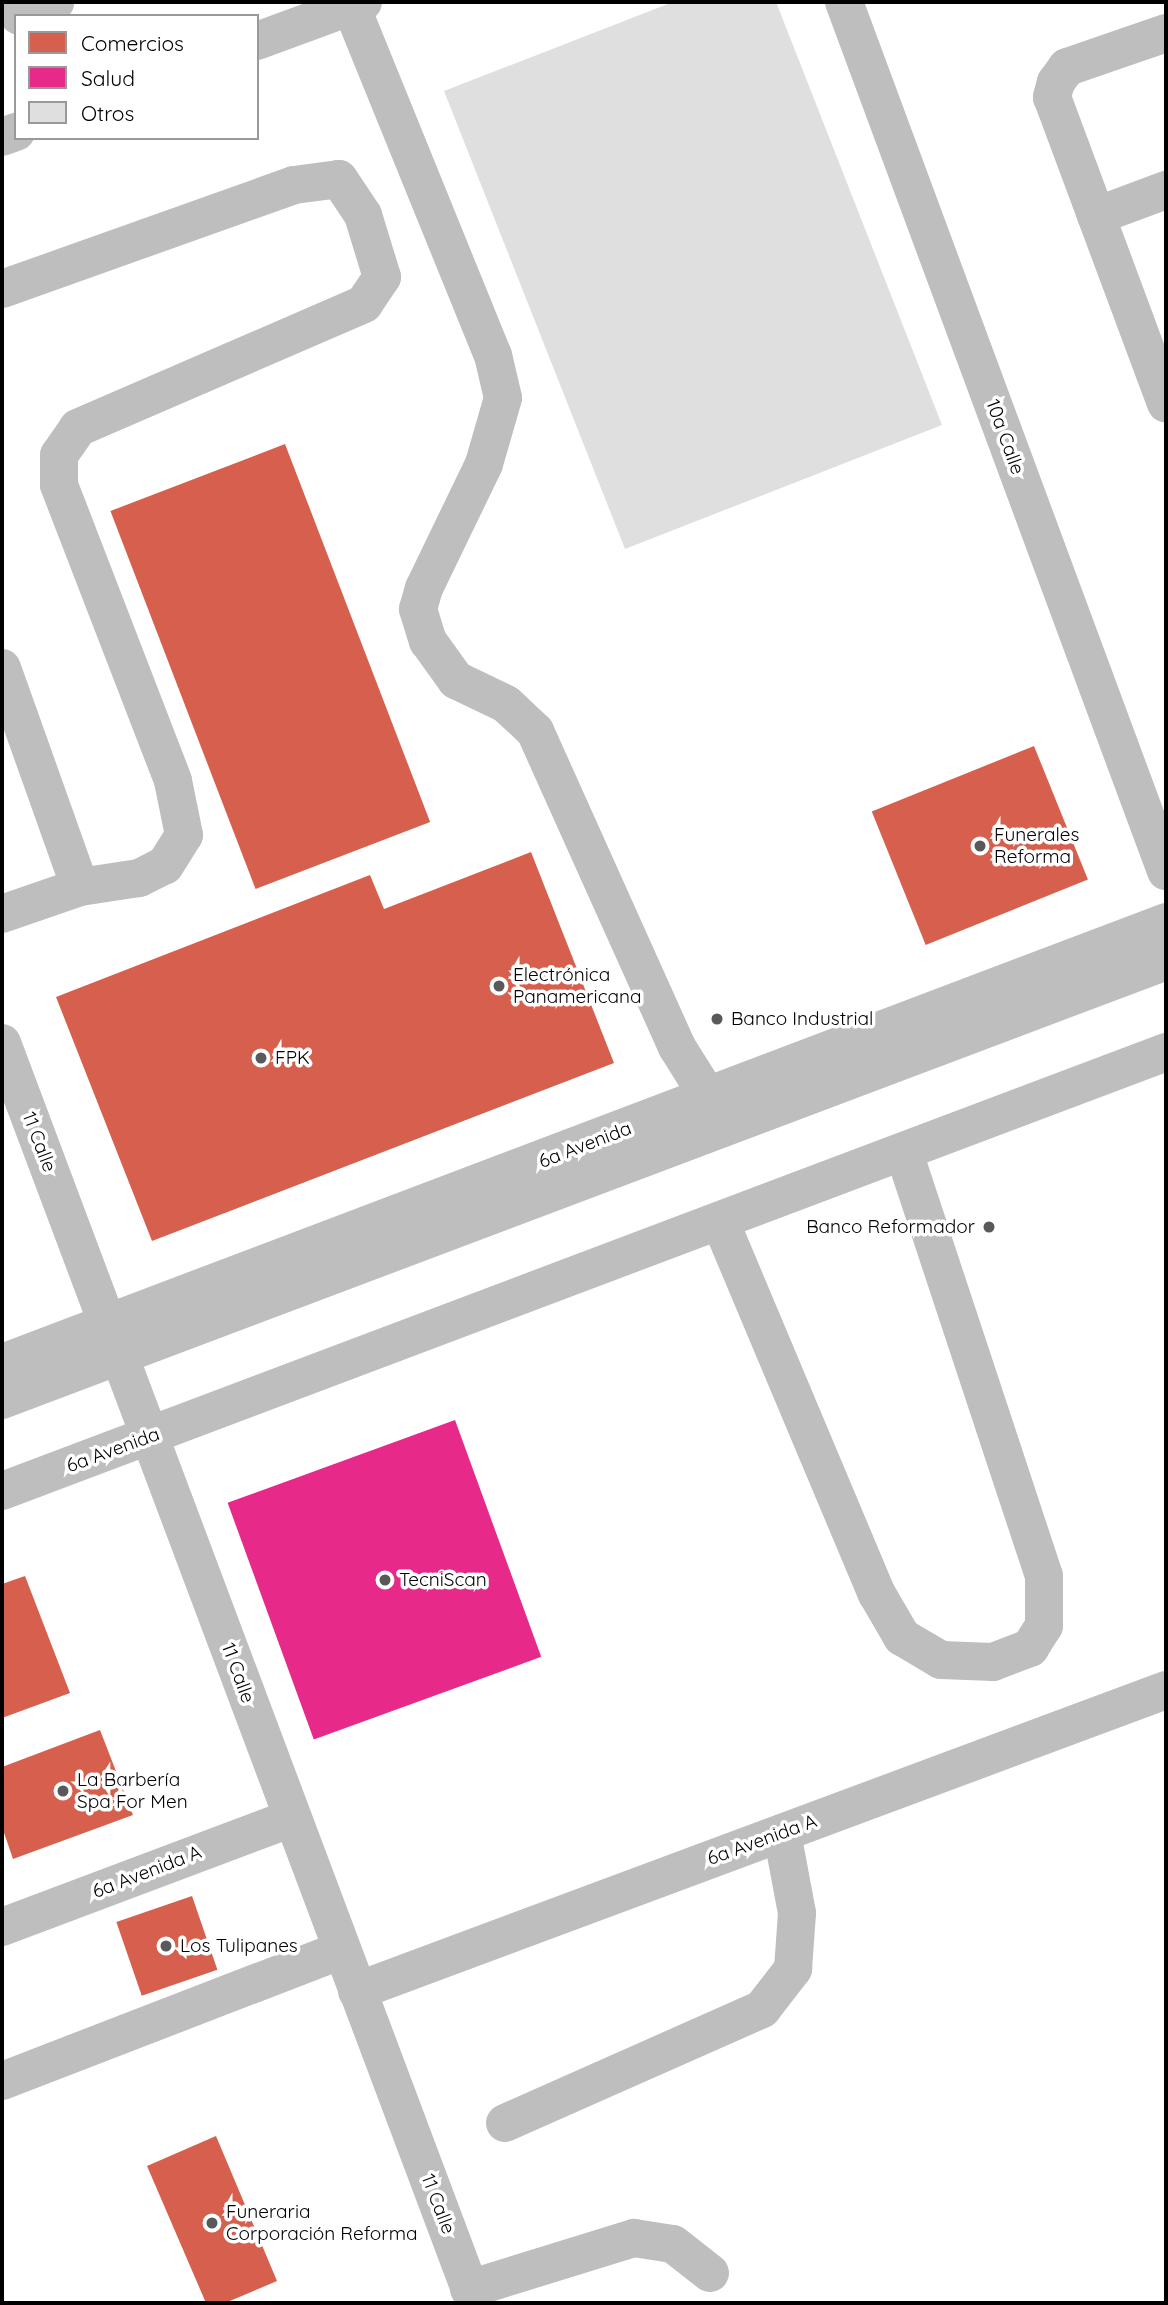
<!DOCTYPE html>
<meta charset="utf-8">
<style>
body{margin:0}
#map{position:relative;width:1168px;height:2305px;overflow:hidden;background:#fff;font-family:Quicksand,sans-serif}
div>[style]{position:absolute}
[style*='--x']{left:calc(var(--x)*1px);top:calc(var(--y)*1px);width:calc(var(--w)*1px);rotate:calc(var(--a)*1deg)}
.shops>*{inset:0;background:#d6604d;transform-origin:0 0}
.health>*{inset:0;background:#e7298a;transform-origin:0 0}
.building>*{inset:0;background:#dfdfdf}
.minor>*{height:38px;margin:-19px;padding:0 19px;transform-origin:19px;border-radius:19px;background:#bebebe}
.major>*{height:38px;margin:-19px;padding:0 19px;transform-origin:19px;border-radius:19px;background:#bebebe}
.dots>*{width:19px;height:19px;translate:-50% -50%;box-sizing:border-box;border:4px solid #fff;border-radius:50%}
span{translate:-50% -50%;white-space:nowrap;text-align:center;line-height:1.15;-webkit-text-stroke:7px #fff;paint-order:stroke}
.street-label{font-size:19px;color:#000}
.poi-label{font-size:19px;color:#000}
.left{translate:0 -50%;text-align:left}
.right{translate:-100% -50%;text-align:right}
.frame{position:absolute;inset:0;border:4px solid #000;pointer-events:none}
.legend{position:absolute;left:14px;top:14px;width:245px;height:126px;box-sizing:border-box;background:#fff;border:2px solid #999;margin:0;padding:9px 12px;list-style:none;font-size:21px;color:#000}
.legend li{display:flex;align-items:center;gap:14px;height:35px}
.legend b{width:35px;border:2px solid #999}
</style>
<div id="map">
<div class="shops">
<div style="left:285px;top:444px;width:405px;height:187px;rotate:69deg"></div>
<div style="left:1034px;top:746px;width:144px;height:175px;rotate:68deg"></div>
<div style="clip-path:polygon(531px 852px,614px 1063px,152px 1241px,56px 997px,370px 875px,384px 909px)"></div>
<div style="clip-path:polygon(25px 1576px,70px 1693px,2px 1718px,2px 1584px)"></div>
<div style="clip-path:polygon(100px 1730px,133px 1815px,13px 1859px,2px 1827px,2px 1767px)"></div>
<div style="left:192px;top:1896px;width:78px;height:80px;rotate:71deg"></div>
<div style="clip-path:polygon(216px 2136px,277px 2281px,225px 2303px,206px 2303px,147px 2166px)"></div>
</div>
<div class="health">
<div style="left:455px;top:1420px;width:252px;height:242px;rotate:70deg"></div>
</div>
<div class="building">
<div style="clip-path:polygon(673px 2px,776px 2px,942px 425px,625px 549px,444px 91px)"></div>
</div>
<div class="minor">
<div style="--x:844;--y:2;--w:927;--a:69.67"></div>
<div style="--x:351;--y:6;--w:377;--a:67.9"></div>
<div style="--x:493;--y:355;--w:44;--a:76.9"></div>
<div style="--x:503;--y:398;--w:69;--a:106.1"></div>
<div style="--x:484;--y:464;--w:138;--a:115.8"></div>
<div style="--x:424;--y:588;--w:22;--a:106"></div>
<div style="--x:418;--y:609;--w:34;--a:73"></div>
<div style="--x:428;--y:641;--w:48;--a:54.3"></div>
<div style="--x:456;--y:680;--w:55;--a:25.6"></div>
<div style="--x:506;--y:704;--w:40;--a:43"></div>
<div style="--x:535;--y:731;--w:346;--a:65.8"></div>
<div style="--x:677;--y:1047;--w:60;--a:57.9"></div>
<div style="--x:19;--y:16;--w:39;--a:-21"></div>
<div style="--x:1166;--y:33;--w:105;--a:161"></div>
<div style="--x:1067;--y:67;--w:19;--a:126"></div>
<div style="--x:1056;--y:82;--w:16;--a:105"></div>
<div style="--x:1052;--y:97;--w:327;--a:69.6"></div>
<div style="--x:257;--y:41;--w:113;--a:-20.2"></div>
<div style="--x:2;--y:137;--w:15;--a:-20"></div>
<div style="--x:1096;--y:216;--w:75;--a:-20.4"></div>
<div style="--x:2;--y:289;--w:310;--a:-19.6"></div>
<div style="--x:294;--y:185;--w:45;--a:-7.6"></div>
<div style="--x:339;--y:179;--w:43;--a:56.3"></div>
<div style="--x:363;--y:215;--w:65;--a:73"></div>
<div style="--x:382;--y:277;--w:32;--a:124"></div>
<div style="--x:364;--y:304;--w:312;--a:156.6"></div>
<div style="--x:78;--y:428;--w:33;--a:125"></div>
<div style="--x:59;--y:455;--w:30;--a:90"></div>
<div style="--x:59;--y:485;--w:317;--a:68.9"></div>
<div style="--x:173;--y:781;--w:55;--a:78.5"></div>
<div style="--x:184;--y:835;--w:36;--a:122"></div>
<div style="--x:165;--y:865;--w:29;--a:153"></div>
<div style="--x:139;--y:878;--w:60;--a:171.3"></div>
<div style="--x:80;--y:887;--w:83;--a:160.9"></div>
<div style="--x:2;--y:668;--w:232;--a:70.4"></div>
<div style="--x:2;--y:1043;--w:1346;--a:69.42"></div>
<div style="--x:720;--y:1221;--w:405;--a:67.2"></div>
<div style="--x:877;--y:1594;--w:50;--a:59.8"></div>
<div style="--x:902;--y:1637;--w:45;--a:30.5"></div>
<div style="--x:941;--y:1660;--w:52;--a:2.2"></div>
<div style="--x:993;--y:1662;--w:40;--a:-21"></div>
<div style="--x:1030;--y:1648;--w:26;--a:-58"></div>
<div style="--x:1044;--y:1626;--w:50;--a:-90"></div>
<div style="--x:1044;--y:1576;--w:447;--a:-108.3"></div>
<div style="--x:2;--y:1400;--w:1244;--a:-20.66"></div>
<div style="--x:2;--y:1927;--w:310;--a:-20.6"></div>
<div style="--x:357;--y:1991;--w:863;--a:-20.41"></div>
<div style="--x:2;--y:2081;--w:364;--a:-21.1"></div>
<div style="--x:505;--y:2123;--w:281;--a:-23.9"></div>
<div style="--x:762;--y:2009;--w:51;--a:-52.2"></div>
<div style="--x:793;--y:1969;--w:56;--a:-85.9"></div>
<div style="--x:797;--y:1913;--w:81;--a:-100.6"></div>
<div style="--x:469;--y:2289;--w:173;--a:-17.2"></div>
<div style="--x:634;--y:2238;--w:39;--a:9"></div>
<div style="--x:673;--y:2244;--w:47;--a:38.1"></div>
</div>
<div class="major">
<div style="--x:2;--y:1363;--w:1245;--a:-20.75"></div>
<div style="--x:2;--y:1491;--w:1244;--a:-20.66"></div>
</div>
<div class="dots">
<div style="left:980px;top:846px;background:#595959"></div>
<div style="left:499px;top:986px;background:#595959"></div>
<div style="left:717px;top:1019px;background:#595959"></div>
<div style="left:261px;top:1058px;background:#595959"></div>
<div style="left:989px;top:1227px;background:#595959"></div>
<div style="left:385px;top:1580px;background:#595959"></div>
<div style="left:63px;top:1791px;background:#595959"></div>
<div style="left:166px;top:1946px;background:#595959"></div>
<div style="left:212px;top:2223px;background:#595959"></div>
</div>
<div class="street-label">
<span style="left:1005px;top:437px;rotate:70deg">10a Calle</span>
<span style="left:39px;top:1142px;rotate:69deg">11 Calle</span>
<span style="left:585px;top:1145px;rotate:-21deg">6a Avenida</span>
<span style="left:113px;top:1450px;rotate:-20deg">6a Avenida</span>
<span style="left:238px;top:1673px;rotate:70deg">11 Calle</span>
<span style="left:762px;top:1840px;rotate:-20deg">6a Avenida A</span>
<span style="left:147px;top:1872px;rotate:-21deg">6a Avenida A</span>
<span style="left:438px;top:2204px;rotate:69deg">11 Calle</span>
</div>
<div class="poi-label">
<span class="left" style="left:994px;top:846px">Funerales<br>Reforma</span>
<span class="left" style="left:513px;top:986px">Electrónica<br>Panamericana</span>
<span class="left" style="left:731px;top:1019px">Banco Industrial</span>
<span class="left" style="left:275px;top:1058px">FPK</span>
<span class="right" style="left:975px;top:1227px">Banco Reformador</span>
<span class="left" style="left:399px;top:1580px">TecniScan</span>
<span class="left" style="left:77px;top:1791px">La Barbería<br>Spa For Men</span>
<span class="left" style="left:180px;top:1946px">Los Tulipanes</span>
<span class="left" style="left:226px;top:2223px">Funeraria<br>Corporación Reforma</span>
</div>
<div class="frame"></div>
<ul class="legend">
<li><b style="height:19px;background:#d6604d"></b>Comercios</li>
<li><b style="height:19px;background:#e7298a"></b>Salud</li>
<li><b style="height:19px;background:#dfdfdf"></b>Otros</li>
</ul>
</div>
